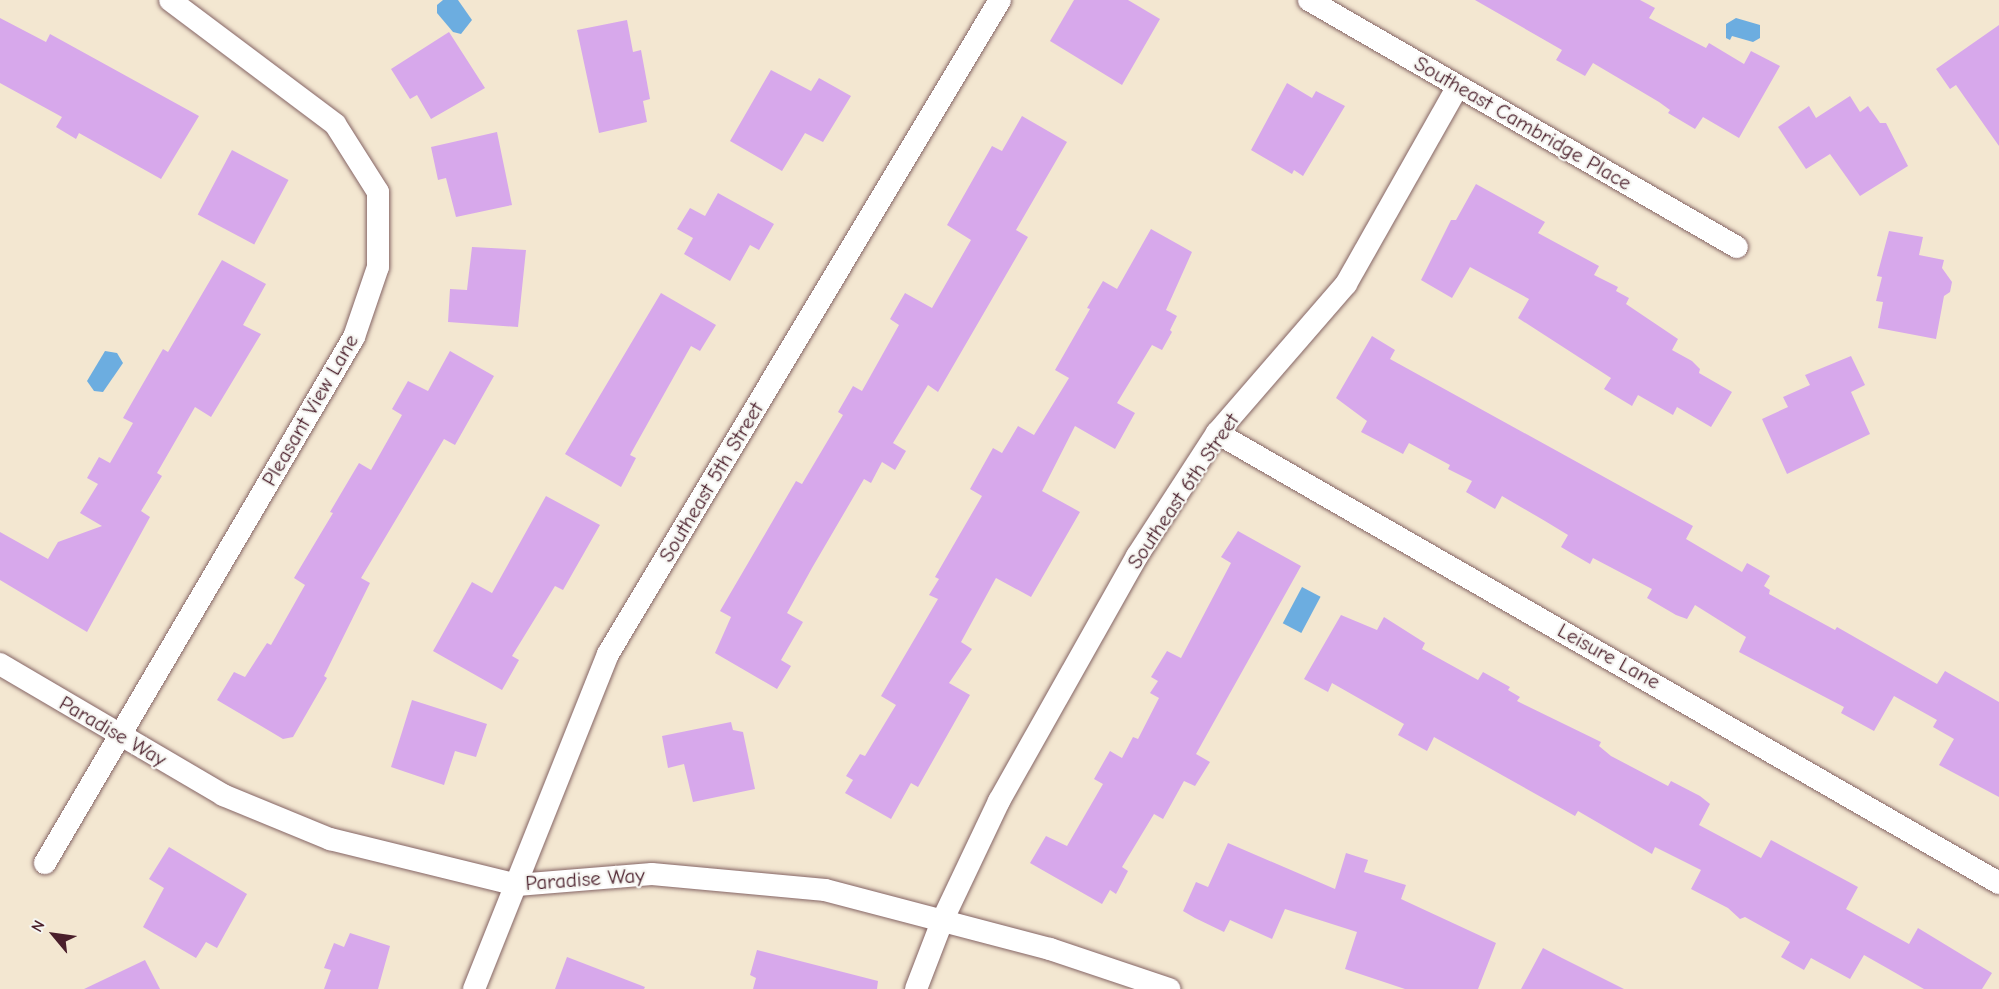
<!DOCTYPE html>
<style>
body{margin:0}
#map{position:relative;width:1999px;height:989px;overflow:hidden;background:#f3e7d1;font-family:"Comic Neue",sans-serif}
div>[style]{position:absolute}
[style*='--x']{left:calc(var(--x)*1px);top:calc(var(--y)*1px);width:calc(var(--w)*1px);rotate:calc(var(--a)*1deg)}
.water>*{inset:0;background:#6cade0;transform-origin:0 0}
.building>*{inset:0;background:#d7a8eb;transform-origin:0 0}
.roads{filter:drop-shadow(0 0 2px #856565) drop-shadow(0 0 2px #856565)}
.street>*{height:22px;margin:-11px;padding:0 11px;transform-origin:11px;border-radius:11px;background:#fff}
span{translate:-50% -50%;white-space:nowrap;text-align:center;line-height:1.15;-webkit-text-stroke:4.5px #f6f6f2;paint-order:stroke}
.street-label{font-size:21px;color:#4a1f2b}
.north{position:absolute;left:24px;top:905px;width:60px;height:60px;-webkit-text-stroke:4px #f6f6f2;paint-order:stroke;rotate:299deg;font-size:16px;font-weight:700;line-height:24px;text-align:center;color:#4a1f2b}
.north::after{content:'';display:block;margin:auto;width:21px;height:27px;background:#4a1f2b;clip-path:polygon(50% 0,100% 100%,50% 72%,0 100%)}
</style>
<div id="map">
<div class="water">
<div style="clip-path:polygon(443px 0,458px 0,472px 20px,461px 34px,453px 32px,437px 13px,437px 5px)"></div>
<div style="clip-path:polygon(1736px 18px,1760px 25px,1760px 38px,1753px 42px,1732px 36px,1730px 40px,1726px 38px,1726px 24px)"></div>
<div style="clip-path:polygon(105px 351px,117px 353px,123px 363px,103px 392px,94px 391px,87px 381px)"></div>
<div style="left:1302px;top:587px;width:21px;height:41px;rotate:28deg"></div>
</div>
<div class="building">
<div style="clip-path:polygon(1074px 0,1128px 0,1160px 19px,1122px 85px,1050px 41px)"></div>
<div style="clip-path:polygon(1475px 0,1640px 0,1655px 8px,1649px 18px,1706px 48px,1709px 43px,1744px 64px,1751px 51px,1780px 66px,1739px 138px,1703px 117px,1695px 129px,1668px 113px,1670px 110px,1659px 102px,1593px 63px,1585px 76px,1556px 60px,1562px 50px)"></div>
<div style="clip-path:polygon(0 18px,46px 42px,50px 34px,199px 116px,161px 179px,79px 133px,76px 139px,56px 127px,62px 117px,0 83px)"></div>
<div style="clip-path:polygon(627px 20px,633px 52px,641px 50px,650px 99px,643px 101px,647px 122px,599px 133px,577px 30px)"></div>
<div style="clip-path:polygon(1999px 25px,1999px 146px,1956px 85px,1950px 89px,1936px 69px)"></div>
<div style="clip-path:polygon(449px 32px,485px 88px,431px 119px,417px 95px,410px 99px,391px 69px)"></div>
<div style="clip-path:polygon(771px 70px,811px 91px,819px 78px,851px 96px,823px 142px,805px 133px,782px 171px,730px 141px)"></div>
<div style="clip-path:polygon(1287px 83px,1312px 98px,1316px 91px,1345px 106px,1303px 176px,1294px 170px,1292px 174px,1251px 150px)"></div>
<div style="clip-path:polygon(1850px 96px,1860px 112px,1868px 106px,1880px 123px,1886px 123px,1908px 166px,1860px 196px,1830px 154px,1806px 169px,1778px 127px,1809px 106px,1816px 118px)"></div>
<div style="clip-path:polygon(1022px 116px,1067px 142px,1016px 230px,1028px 237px,938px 392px,928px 385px,893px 443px,906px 451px,895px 470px,882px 462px,871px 483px,864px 479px,812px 568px,787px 613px,803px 622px,781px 660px,791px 666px,777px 689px,715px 653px,731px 617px,720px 611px,796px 481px,802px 484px,843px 415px,838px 412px,853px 386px,862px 391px,899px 325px,890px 319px,905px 293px,932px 308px,971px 240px,947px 225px,992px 146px,1002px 151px)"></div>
<div style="clip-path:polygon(497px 132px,512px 205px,456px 217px,446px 178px,438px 180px,431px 147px)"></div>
<div style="left:232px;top:150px;width:64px;height:73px;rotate:28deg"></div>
<div style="clip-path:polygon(1476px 184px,1545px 222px,1538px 233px,1599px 266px,1594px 275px,1618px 287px,1616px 291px,1629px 298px,1626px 304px,1678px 339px,1672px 350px,1692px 361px,1700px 369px,1699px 373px,1732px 392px,1711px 427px,1677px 407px,1673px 415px,1638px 395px,1632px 406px,1604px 389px,1611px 378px,1518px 318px,1529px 299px,1470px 267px,1452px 298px,1421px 280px,1451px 220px,1456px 220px)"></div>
<div style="clip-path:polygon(718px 193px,774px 224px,759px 250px,750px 245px,730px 281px,684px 254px,693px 238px,677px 229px,690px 208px,705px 216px)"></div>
<div style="clip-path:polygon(1151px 229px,1192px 252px,1166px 310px,1177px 316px,1170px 330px,1172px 332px,1162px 350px,1152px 345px,1117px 403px,1135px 413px,1115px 449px,1075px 426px,1042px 491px,1080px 512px,1031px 597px,996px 578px,961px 642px,972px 649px,949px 683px,970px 695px,918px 787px,911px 783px,891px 819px,845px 793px,853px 780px,846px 776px,860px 754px,865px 756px,896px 705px,881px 696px,938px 599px,929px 595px,939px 579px,935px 577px,982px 496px,970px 489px,993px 448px,1002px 453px,1018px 426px,1034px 435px,1069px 378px,1055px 370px,1090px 309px,1087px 308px,1103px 281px,1117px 289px)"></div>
<div style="clip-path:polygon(1889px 231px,1923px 237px,1919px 255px,1944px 260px,1942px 268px,1952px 282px,1950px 292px,1944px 296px,1936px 339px,1878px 328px,1883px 302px,1876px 301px,1882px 277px,1877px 276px)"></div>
<div style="clip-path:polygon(472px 247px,526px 250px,518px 327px,448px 322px,450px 289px,467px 290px)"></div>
<div style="clip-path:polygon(222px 260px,266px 284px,243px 325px,261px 334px,211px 417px,195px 407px,157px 473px,162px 476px,141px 511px,150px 517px,87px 632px,0 580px,0 532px,48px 559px,58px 542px,102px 526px,80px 513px,98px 484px,87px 478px,99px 457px,110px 463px,133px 423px,123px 418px,163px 349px,168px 352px)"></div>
<div style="clip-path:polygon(661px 293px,716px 325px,700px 351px,691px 346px,630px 455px,636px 458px,621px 487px,565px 454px)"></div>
<div style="clip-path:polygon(1372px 336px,1395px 350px,1390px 359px,1693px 526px,1686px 539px,1742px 572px,1747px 563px,1770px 576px,1764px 586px,1770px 590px,1769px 594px,1835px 630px,1837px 627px,1937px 684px,1945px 671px,1999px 702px,1999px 797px,1939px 765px,1954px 739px,1933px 727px,1937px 720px,1894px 696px,1874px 731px,1841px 713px,1844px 707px,1739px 652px,1746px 637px,1695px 605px,1687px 619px,1676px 615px,1647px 598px,1652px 589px,1593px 558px,1590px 564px,1561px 547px,1568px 535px,1545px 521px,1502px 496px,1495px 509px,1466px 492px,1472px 481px,1448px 469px,1450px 465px,1409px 443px,1403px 454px,1361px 432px,1367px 421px,1336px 398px)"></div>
<div style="clip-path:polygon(450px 351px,494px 376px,455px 445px,444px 439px,361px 578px,370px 583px,324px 676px,327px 678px,293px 737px,283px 739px,217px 700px,234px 672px,245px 677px,267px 643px,271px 645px,305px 585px,294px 578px,333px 513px,330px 512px,359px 463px,371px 470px,402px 415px,392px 409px,408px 381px,428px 391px)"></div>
<div style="clip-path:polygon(1851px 356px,1865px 385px,1851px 392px,1870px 434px,1787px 474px,1762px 419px,1788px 407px,1783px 397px,1810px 385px,1805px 375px)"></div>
<div style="clip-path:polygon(546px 496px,600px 525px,563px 590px,555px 586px,512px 656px,519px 660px,502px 690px,433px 651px,472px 582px,492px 593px)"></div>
<div style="clip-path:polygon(1238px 531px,1301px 566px,1196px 754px,1210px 762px,1195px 786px,1184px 781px,1163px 819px,1154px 814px,1122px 867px,1128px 871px,1116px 894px,1110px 890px,1102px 904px,1030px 863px,1046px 836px,1067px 846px,1103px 784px,1094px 779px,1110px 751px,1122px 758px,1133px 737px,1138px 739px,1159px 698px,1150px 693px,1158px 681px,1151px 677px,1167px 651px,1181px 658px,1231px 563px,1221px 557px)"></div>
<div style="clip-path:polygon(1341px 615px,1377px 630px,1384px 617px,1425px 643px,1422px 649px,1478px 680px,1483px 672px,1510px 687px,1508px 690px,1520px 697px,1517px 701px,1601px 742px,1599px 746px,1611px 756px,1668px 786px,1671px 781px,1700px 796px,1710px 804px,1699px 825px,1761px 858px,1771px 840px,1858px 887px,1846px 909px,1909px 944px,1918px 928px,1992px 973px,1982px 989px,1924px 989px,1864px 955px,1850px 979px,1811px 958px,1804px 970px,1781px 957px,1790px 942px,1745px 917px,1740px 919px,1728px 908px,1691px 889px,1701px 870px,1655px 847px,1652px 854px,1578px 811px,1575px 816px,1434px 737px,1427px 751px,1398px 735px,1404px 724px,1332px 683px,1328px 692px,1304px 679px)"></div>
<div style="clip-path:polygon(412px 700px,487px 724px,476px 757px,455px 751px,444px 785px,391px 767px)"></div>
<div style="clip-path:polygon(731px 722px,733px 730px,743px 732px,755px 789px,693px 802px,684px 764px,668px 768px,662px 736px)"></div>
<div style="clip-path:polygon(1228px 843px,1335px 889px,1346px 853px,1368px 860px,1364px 872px,1406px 885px,1401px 899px,1496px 943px,1478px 989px,1405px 989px,1345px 969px,1357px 932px,1285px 909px,1272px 939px,1230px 920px,1224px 932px,1195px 918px,1183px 911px,1196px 882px,1208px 887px)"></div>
<div style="clip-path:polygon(169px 847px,247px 894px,217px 948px,206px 942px,196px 958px,143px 927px,164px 888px,149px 879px)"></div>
<div style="clip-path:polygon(350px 933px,390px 946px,378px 989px,324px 989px,331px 970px,324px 968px,334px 943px,344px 947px)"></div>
<div style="clip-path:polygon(1543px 948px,1562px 958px,1624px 989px,1521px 989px)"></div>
<div style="clip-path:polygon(757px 950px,878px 981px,877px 989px,753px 989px,756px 978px,750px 975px)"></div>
<div style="clip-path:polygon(567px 957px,645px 987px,644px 989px,555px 989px)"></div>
<div style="clip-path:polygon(145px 960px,160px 989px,84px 989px)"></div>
</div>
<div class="roads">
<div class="street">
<div style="--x:1309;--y:0;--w:494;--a:30"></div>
<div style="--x:1217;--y:433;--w:902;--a:29.92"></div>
<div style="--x:0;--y:664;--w:259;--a:30.4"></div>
<div style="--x:223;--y:795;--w:116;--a:22.4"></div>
<div style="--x:330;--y:839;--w:193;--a:13.8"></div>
<div style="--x:517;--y:885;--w:135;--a:-4.7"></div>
<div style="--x:652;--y:874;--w:174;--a:5.3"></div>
<div style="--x:825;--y:890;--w:233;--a:14.7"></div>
<div style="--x:1050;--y:949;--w:126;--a:18.6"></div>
<div style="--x:45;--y:863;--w:610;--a:-59.57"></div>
<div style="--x:354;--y:337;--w:74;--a:-71.1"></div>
<div style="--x:378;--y:267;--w:75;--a:-90"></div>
<div style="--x:378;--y:192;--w:80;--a:-122.3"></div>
<div style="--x:335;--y:124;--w:206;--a:-143.1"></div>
<div style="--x:474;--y:989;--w:361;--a:-68.2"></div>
<div style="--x:608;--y:654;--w:762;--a:-59.06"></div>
<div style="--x:916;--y:989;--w:75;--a:-68.9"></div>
<div style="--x:943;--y:919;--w:131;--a:-64.6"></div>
<div style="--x:999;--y:801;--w:281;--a:-60.6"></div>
<div style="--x:1137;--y:556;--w:147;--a:-57"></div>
<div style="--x:1217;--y:433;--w:197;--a:-49.1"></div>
<div style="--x:1346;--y:284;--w:227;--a:-60.5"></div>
</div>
</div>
<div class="street-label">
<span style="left:1523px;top:123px;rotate:30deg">Southeast Cambridge Place</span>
<span style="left:310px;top:410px;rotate:-60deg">Pleasant View Lane</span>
<span style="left:711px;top:482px;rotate:-59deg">Southeast 5th Street</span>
<span style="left:1183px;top:491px;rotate:-56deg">Southeast 6th Street</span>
<span style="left:1609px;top:656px;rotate:29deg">Leisure Lane</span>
<span style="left:113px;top:731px;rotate:30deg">Paradise Way</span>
<span style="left:585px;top:879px;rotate:-4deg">Paradise Way</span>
</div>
<div class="north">N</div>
</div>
